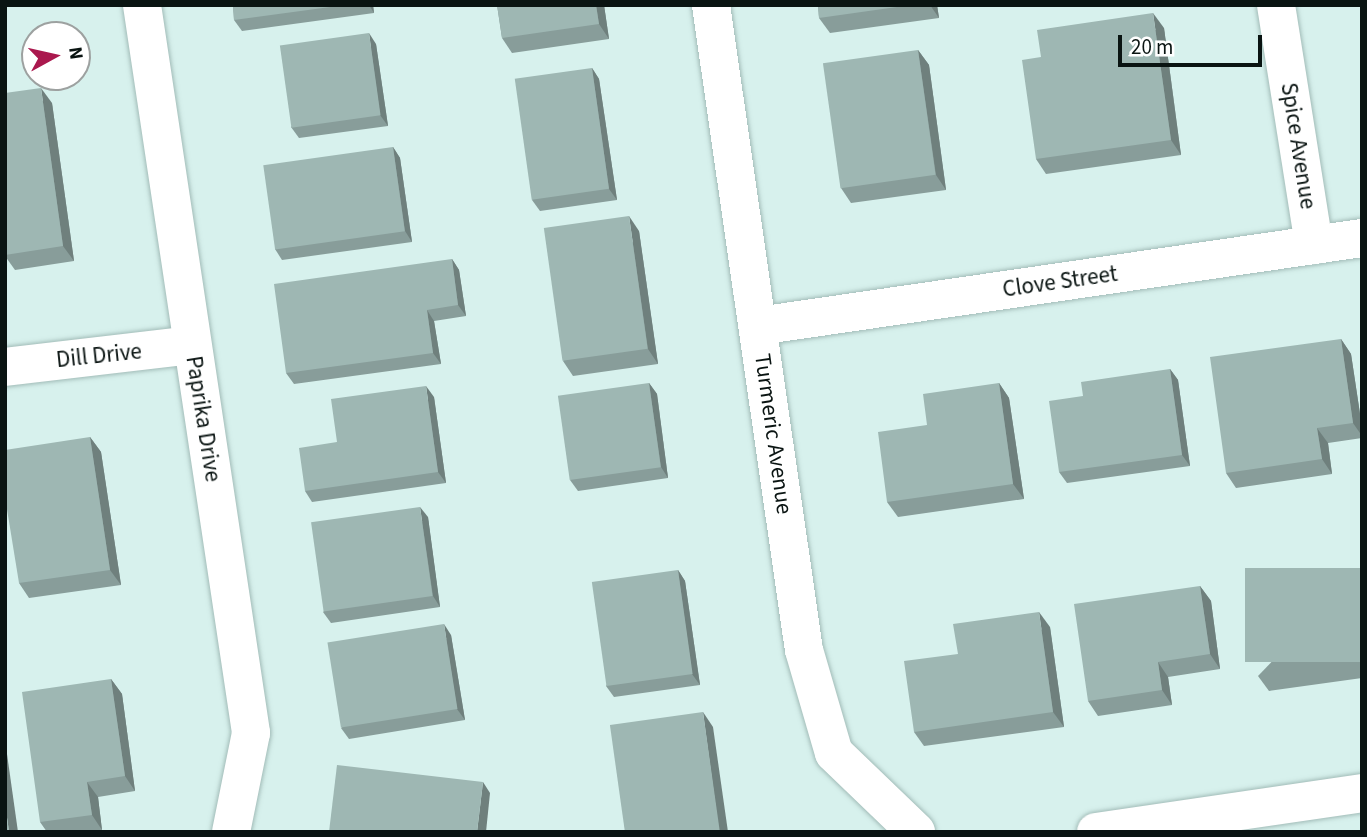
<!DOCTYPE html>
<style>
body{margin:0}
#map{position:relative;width:1367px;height:837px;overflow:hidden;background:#d7f1ed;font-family:"Source Sans 3",sans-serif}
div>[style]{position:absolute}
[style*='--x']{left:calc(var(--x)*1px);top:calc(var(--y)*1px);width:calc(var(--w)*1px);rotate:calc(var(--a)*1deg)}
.roads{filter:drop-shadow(0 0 2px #a2bcb8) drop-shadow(0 0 2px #a2bcb8)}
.minor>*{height:38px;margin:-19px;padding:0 19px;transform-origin:19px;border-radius:19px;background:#fff}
.wall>*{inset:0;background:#889d9a}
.shaded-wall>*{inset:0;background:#6f807d}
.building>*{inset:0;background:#9eb7b3;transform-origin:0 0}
span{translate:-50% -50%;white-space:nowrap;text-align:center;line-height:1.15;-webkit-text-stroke:5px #fff;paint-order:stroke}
.street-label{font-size:23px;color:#0a1412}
.frame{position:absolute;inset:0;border:7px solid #0a1412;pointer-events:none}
.north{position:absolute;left:21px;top:21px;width:70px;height:70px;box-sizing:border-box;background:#fff;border:2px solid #9da1a0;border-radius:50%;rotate:82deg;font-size:19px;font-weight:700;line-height:28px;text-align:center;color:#0a1412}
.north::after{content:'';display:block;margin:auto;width:24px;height:32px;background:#aa184e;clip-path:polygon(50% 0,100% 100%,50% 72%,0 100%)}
.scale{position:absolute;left:1118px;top:35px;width:144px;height:32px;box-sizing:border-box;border:4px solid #0a1412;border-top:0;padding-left:9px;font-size:21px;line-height:24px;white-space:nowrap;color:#0a1412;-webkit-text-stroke:5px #fff;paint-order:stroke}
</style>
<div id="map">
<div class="roads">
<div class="minor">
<div style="--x:142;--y:5;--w:736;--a:81.48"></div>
<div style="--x:251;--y:733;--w:101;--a:101.4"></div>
<div style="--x:711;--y:5;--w:652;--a:81.8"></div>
<div style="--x:804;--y:650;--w:107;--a:73.8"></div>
<div style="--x:834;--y:753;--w:114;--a:43.9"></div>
<div style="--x:1276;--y:5;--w:243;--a:81"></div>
<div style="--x:758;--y:326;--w:610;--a:-8.29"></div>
<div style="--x:5;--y:367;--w:188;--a:-6.7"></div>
<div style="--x:1096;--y:832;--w:269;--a:-8.3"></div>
</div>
</div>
<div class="wall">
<div style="clip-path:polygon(233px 5px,373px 5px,374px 13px,242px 31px,234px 20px)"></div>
<div style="clip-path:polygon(497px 5px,604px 5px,609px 39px,512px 53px,502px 38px)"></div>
<div style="clip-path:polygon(818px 5px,937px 5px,939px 18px,830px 33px,819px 18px)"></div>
<div style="clip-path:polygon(1164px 28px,1181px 155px,1046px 174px,1036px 159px,1041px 57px)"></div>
<div style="clip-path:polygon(376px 44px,388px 126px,299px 138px,291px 127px)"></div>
<div style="clip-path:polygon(918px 50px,929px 65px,946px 190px,851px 203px,841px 188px)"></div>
<div style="clip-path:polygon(592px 68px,599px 79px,617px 200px,540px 211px,532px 200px)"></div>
<div style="clip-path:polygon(5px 93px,52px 103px,74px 261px,15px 270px,5px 256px)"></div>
<div style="clip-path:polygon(393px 147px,400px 158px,412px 242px,282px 260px,275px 249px)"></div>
<div style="clip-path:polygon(639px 231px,658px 364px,573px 376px,563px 361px)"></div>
<div style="clip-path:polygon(452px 259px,459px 270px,466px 316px,434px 321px,441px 364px,294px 384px,286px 373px)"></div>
<div style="clip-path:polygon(1341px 339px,1351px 354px,1362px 427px,1362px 438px,1328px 443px,1332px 474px,1236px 488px,1226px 473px)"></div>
<div style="clip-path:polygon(1170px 369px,1178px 380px,1190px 466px,1067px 483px,1059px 472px)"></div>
<div style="clip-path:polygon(649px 383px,657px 394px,668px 478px,578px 491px,570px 480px)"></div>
<div style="clip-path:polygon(999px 383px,1009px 398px,1024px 499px,898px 517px,887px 502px,927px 425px)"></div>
<div style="clip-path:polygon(434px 397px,446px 483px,312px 502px,305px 491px,337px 442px)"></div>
<div style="clip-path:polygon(90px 437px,101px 452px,121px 585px,29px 598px,19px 583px)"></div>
<div style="clip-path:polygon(428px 517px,440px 607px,331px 623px,323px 612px)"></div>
<div style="clip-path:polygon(1362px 568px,1362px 678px,1269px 691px,1258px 676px)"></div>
<div style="clip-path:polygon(678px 570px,685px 581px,700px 685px,614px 697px,606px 686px)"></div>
<div style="clip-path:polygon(1200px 586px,1211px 601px,1220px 669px,1168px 677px,1172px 705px,1098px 716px,1088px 701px)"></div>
<div style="clip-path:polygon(1050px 627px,1064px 727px,924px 746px,914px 732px,958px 654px)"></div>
<div style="clip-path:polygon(451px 635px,465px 720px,349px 739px,341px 728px)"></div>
<div style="clip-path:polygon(111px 679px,122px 694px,135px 791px,98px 797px,102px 830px,90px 832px,47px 832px,40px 822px)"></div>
</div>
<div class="shaded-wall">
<div style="clip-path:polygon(369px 5px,373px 5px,374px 13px)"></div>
<div style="clip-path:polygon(596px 5px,604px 5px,609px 39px,599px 24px)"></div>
<div style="clip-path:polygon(930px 5px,937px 5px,939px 18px)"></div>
<div style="clip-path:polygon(1153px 13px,1164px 28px,1181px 155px,1171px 140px)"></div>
<div style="clip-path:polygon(369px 33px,376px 44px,388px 126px,380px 115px)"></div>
<div style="clip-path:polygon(918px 50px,929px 65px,946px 190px,936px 175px)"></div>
<div style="clip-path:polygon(592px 68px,599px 79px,617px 200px,609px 189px)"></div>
<div style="clip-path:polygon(41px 88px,52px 103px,74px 261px,63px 246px)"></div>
<div style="clip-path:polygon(393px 147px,400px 158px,412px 242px,405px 231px)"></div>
<div style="clip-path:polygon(629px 216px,639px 231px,658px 364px,648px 349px)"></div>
<div style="clip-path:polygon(452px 259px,459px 270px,466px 316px,458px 305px)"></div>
<div style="clip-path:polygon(427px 310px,434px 321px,441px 364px,433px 353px)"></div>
<div style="clip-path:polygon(1341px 339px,1351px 354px,1362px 427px,1362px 436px,1353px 423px)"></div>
<div style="clip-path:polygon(1170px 369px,1178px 380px,1190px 466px,1182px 455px)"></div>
<div style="clip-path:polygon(649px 383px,657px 394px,668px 478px,661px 467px)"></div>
<div style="clip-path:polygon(999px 383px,1009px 398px,1024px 499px,1013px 484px)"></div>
<div style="clip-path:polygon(426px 386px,434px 397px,446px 483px,438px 472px)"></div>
<div style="clip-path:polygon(1317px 428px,1328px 443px,1332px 474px,1322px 459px)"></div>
<div style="clip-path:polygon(90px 437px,101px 452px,121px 585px,110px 570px)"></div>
<div style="clip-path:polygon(420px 507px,428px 517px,440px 607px,433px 596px)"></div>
<div style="clip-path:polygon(678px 570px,685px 581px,700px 685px,692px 674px)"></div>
<div style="clip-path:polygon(1200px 586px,1211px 601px,1220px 669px,1210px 654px)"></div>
<div style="clip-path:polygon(1039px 612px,1050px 627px,1064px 727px,1053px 712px)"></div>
<div style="clip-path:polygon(444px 624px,451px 635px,465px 720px,457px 709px)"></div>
<div style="clip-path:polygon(1158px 662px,1168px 677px,1172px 705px,1162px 690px)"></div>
<div style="clip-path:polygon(111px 679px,122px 694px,135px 791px,125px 776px)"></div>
<div style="clip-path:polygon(703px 712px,713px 727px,728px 832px,719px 832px)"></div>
<div style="clip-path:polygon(5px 752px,7px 754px,18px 832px,9px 832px,5px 803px)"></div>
<div style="clip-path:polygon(87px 782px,98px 797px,102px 830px,92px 815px)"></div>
<div style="clip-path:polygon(483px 782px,490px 793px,486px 832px,477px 832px)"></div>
</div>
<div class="building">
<div style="clip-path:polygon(233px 5px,345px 5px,234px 20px)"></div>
<div style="clip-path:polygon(497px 5px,596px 5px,599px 24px,502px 38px)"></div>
<div style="clip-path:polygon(818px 5px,911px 5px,819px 18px)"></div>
<div style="clip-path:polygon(1153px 13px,1171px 140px,1036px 159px,1022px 60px,1041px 57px,1037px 30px)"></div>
<div style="left:369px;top:33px;width:83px;height:90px;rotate:82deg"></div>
<div style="left:918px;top:50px;width:126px;height:96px;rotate:82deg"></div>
<div style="left:592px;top:68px;width:122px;height:78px;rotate:82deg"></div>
<div style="clip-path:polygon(41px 88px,63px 246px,5px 255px,5px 93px)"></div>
<div style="left:393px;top:147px;width:85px;height:131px;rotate:82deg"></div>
<div style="left:629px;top:216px;width:134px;height:86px;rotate:82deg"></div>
<div style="clip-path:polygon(452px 259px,458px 305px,427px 310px,433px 353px,286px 373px,274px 284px)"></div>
<div style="clip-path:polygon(1341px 339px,1353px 423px,1317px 428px,1322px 459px,1226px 473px,1210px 357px)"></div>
<div style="clip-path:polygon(1170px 369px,1182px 455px,1059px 472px,1049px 401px,1083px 396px,1081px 382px)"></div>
<div style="left:649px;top:383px;width:85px;height:92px;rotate:82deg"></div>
<div style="clip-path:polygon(999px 383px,1013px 484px,887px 502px,878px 432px,927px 425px,923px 394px)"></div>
<div style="clip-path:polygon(426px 386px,438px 472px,305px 491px,299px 448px,337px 442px,331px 399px)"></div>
<div style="clip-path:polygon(90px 437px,110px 570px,19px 583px,5px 497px,5px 450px)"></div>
<div style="left:420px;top:507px;width:90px;height:110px;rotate:82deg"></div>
<div style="left:1362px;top:568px;width:94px;height:117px;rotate:90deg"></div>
<div style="left:678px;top:570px;width:105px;height:87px;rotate:82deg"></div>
<div style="clip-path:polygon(1200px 586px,1210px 654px,1158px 662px,1162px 690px,1088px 701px,1074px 604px)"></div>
<div style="clip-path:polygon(1039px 612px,1053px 712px,914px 732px,904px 661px,958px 654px,953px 624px)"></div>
<div style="left:444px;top:624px;width:86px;height:118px;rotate:81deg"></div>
<div style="clip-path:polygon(111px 679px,125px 776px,87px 782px,92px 815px,40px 822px,22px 692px)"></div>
<div style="left:703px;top:712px;width:121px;height:94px;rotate:82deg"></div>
<div style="clip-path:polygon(337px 765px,483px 782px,477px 832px,329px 832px)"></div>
<div style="clip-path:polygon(5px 803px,9px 832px,5px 832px)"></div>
</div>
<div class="street-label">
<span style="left:1298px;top:146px;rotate:81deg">Spice Avenue</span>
<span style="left:1060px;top:282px;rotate:-8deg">Clove Street</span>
<span style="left:99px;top:356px;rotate:-6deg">Dill Drive</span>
<span style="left:203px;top:419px;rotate:81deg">Paprika Drive</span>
<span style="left:773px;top:434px;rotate:82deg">Turmeric Avenue</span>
</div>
<div class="frame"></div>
<div class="north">N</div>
<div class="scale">20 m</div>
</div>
